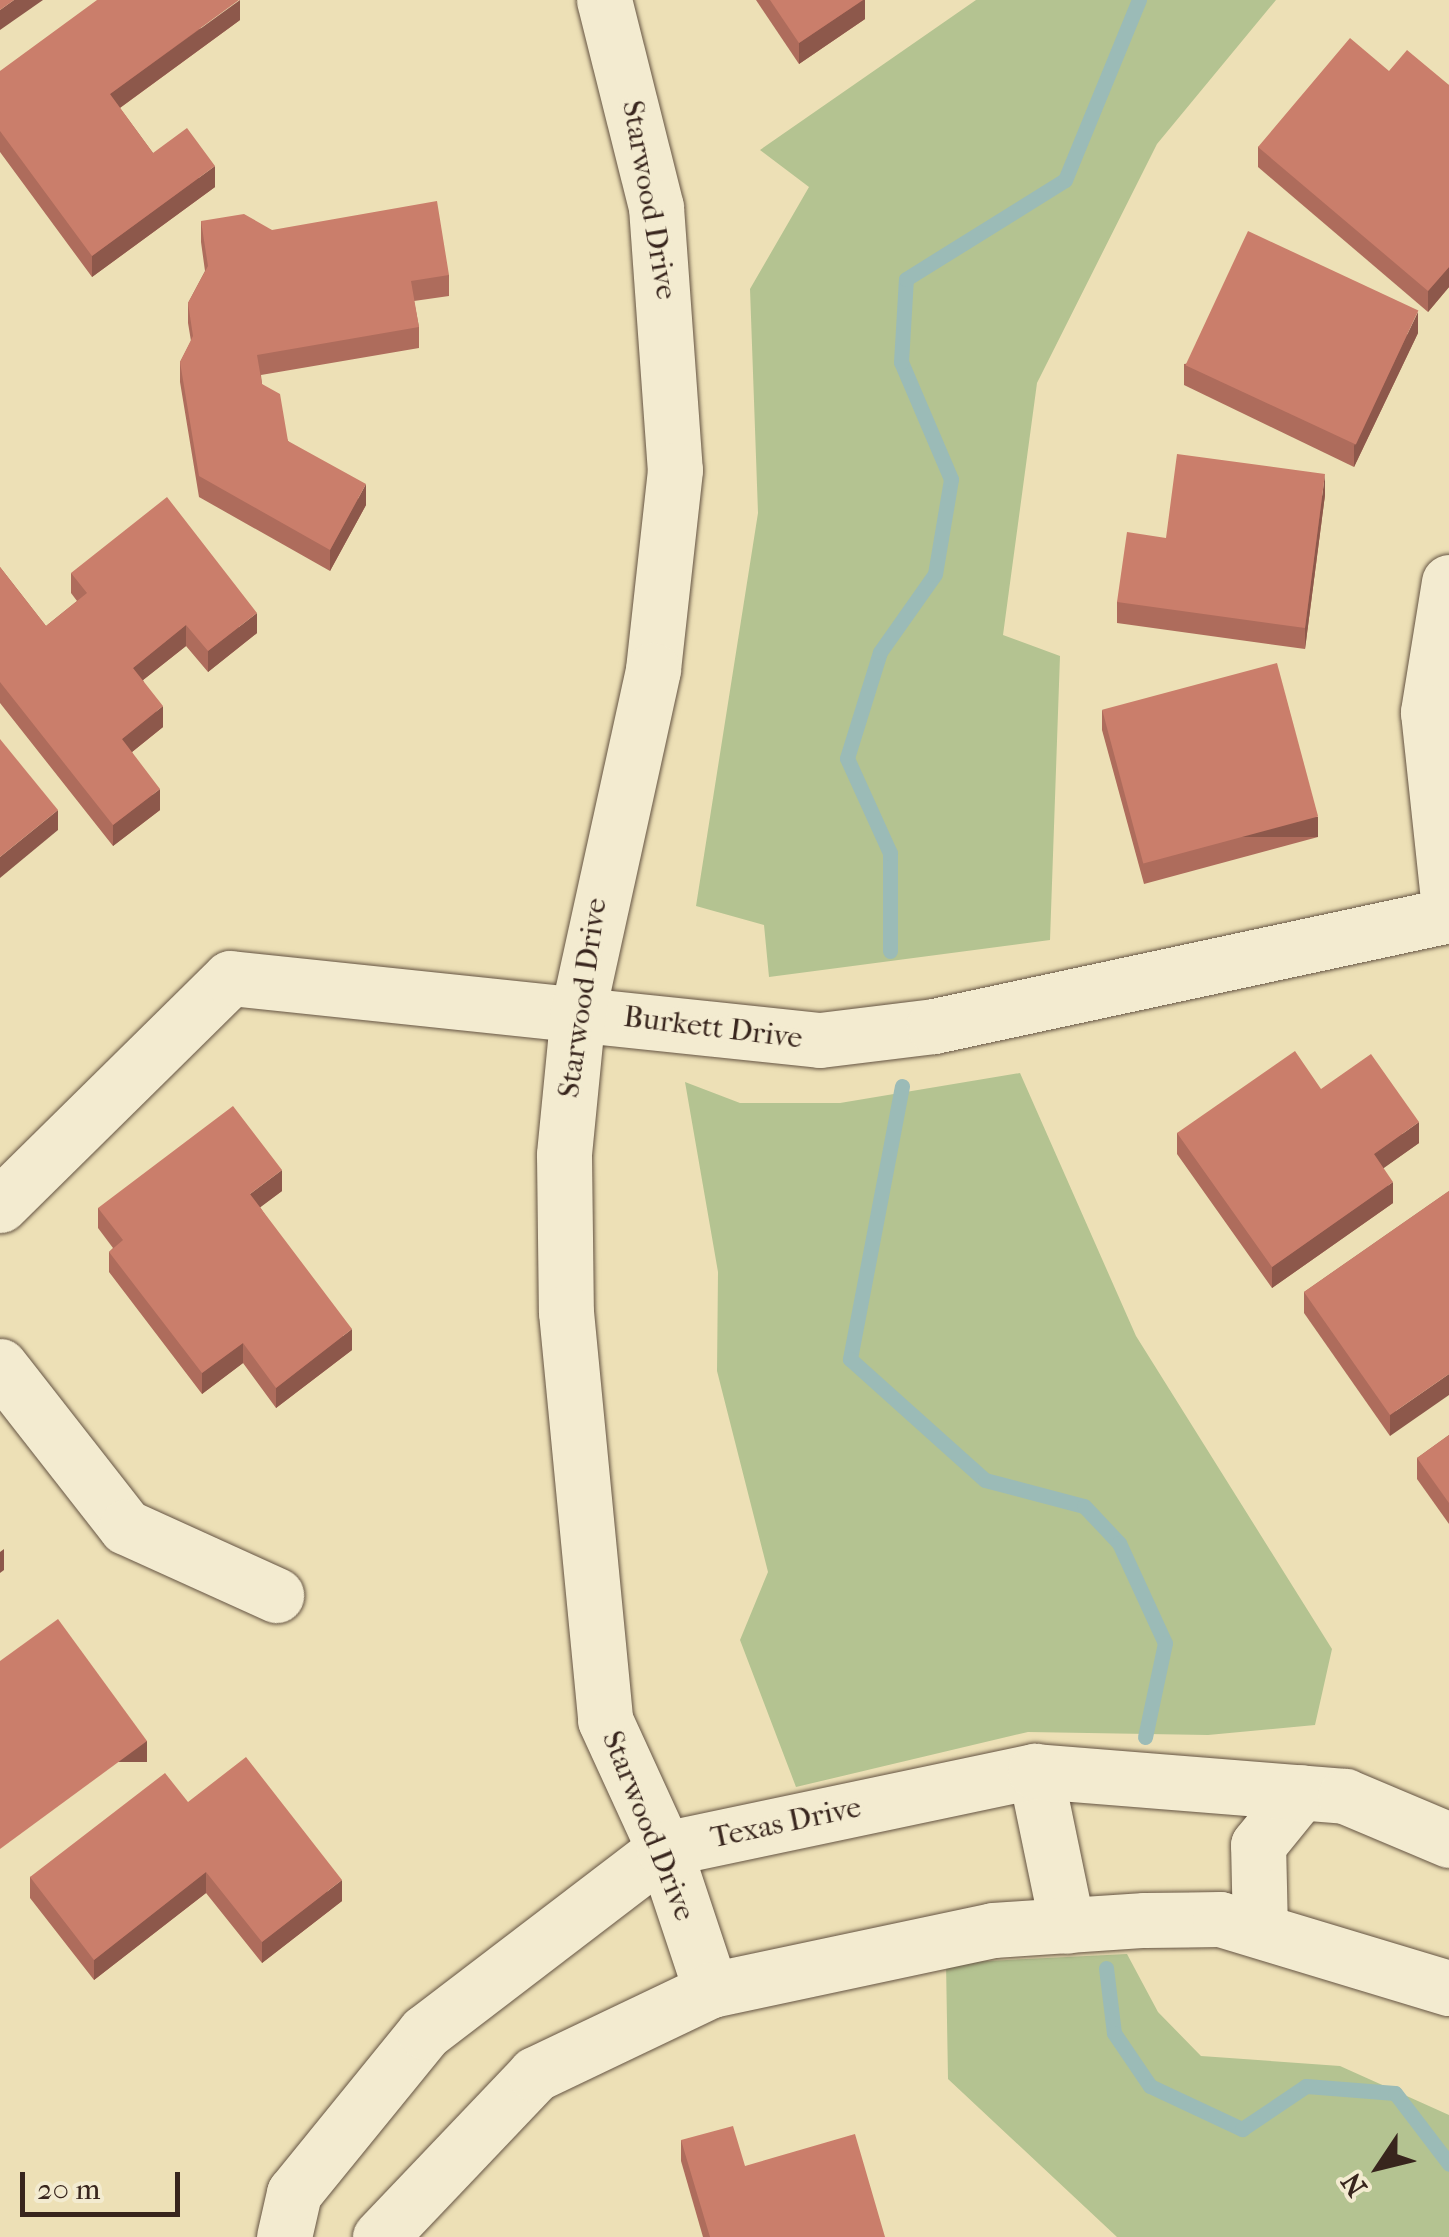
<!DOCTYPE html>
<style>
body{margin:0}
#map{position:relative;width:1449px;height:2237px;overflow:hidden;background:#ede0b6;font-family:"IM FELL French Canon",serif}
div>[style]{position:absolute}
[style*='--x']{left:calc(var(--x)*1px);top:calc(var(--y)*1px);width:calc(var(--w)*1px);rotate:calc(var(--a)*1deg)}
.green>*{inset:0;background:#b4c391}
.stream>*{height:15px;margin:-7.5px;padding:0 7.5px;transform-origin:7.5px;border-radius:7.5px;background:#9bbbb7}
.roads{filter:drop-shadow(0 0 2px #655443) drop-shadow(0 0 2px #655443)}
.street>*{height:55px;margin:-27.5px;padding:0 27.5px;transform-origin:27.5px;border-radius:27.5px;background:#f3ebd0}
.secondary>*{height:55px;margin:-27.5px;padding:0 27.5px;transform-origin:27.5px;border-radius:27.5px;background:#f3ebd0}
.wall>*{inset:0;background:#ae6c5c}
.shaded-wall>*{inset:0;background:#8d584b;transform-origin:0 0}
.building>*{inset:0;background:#ca7e6b;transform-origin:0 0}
span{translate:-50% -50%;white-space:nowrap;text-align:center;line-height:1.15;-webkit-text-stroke:8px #f3ebd0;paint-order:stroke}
.street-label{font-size:30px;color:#38251d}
.north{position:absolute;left:1329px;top:2117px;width:100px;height:100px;-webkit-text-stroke:8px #f3ebd0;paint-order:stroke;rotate:235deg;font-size:28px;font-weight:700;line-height:40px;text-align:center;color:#38251d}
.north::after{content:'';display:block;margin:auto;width:35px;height:45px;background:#38251d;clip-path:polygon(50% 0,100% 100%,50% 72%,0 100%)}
.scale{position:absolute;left:20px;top:2172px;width:160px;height:45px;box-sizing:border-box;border:5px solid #38251d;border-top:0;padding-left:12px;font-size:30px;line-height:35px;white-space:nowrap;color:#38251d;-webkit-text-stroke:8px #f3ebd0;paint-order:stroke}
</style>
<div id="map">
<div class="green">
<div style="clip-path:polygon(976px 0,1276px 0,1157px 144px,1037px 383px,1003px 635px,1060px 656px,1050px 940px,769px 977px,764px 925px,696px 906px,758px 513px,750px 289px,809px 187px,760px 150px)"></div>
<div style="clip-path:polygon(1020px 1073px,1136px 1336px,1332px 1649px,1315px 1725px,1208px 1735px,1028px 1732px,796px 1787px,740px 1640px,768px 1572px,717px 1371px,718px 1272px,685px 1082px,740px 1103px,840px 1103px)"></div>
<div style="clip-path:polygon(1127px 1954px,1158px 2012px,1201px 2056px,1340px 2066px,1449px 2115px,1449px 2237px,1117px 2237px,948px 2079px,946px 1963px)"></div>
</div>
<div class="stream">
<div style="--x:890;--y:951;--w:98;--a:-90"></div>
<div style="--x:890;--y:853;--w:104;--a:-114.4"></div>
<div style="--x:847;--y:758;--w:111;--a:-72.7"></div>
<div style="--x:880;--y:652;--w:95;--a:-54.8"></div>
<div style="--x:935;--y:574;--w:96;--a:-80.4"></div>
<div style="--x:951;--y:479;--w:127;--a:-113.1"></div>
<div style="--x:901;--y:362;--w:83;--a:-86.6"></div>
<div style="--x:906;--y:279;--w:187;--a:-31.9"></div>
<div style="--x:1065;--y:180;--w:195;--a:-67.7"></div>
<div style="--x:902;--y:1086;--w:278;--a:100.8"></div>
<div style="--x:850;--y:1359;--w:181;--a:41.9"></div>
<div style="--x:985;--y:1480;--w:102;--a:14.7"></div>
<div style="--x:1084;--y:1506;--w:51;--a:46.6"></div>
<div style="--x:1119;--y:1543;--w:110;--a:65.3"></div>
<div style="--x:1165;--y:1643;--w:96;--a:102"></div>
<div style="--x:1106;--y:1968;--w:65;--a:83"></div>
<div style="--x:1114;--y:2033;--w:64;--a:55.8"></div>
<div style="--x:1150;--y:2086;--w:102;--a:25.1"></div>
<div style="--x:1242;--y:2129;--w:77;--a:-33.9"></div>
<div style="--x:1306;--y:2086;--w:89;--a:4.5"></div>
<div style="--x:1395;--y:2093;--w:89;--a:52.7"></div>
</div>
<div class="roads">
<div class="street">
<div style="--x:1449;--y:582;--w:132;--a:99.2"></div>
<div style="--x:1428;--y:712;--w:197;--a:83.9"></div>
<div style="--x:0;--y:1205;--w:323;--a:-44.6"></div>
<div style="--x:230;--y:978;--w:593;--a:6"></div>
<div style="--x:820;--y:1040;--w:115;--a:-7"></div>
<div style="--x:934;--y:1026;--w:527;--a:-12.16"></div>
<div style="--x:0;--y:1366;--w:204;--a:52"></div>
<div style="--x:126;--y:1527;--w:165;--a:24.4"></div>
</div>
<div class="secondary">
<div style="--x:604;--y:0;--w:213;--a:75.9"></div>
<div style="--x:656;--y:207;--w:264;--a:85.9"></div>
<div style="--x:675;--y:470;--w:201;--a:96.3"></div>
<div style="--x:653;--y:670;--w:349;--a:102.4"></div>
<div style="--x:578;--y:1011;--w:145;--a:95.6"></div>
<div style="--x:564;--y:1155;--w:157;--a:89.3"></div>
<div style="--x:566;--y:1312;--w:410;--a:84.5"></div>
<div style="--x:605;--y:1720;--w:142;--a:65.4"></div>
<div style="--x:664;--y:1849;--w:149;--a:71.6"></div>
<div style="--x:1035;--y:1771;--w:158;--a:78.3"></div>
<div style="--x:1260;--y:1930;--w:85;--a:-91.3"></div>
<div style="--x:1258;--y:1845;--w:68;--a:-50.9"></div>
<div style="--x:284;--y:2237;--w:45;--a:-77.2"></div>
<div style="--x:294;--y:2193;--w:208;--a:-50.9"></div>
<div style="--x:425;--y:2032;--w:301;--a:-37.4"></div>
<div style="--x:664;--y:1849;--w:379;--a:-11.9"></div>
<div style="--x:1035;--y:1771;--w:311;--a:4.6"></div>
<div style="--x:1345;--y:1796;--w:113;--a:22.9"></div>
<div style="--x:380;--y:2237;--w:225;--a:-46.4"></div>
<div style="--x:535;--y:2074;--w:195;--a:-25.5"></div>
<div style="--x:711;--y:1990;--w:288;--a:-12"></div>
<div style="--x:993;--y:1930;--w:152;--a:-3.8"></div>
<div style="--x:1145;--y:1920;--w:75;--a:-0.8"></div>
<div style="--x:1220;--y:1919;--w:239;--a:16.8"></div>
</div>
</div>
<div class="wall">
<div style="clip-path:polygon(756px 0,865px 0,865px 19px,799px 64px)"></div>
<div style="clip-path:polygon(240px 20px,120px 108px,153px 153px,215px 187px,92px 277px,0 152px,0 71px)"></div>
<div style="clip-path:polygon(1389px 71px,1449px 85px,1449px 287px,1428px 312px,1258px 167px,1258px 147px)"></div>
<div style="clip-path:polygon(201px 221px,272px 230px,449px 275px,449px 296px,414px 301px,419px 327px,419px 348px,261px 375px,262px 384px,288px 441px,366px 505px,330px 571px,199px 497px,180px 382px,180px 362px,191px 341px,188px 323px,188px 303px,205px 271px,201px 242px)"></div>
<div style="clip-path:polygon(1418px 333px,1354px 467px,1184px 385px,1184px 364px)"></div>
<div style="clip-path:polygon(1325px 495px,1305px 649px,1117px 623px,1117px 602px,1166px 538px)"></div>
<div style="clip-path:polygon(0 567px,46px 626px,77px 601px,71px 593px,71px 573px,257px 633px,208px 672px,186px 646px,143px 680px,163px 727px,132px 752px,160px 810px,113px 846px,0 703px)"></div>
<div style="clip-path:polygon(1102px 710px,1318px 837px,1144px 884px,1102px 730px)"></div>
<div style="clip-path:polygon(1321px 1089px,1419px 1143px,1383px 1168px,1393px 1203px,1272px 1288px,1177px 1154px,1177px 1133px)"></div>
<div style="clip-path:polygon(282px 1191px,260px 1207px,352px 1350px,276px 1408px,243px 1363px,202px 1394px,109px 1272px,109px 1252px,113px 1248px,98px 1228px,98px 1208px)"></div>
<div style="clip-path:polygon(1449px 1191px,1390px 1436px,1304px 1313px,1304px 1292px)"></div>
<div style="clip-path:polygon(1449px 1435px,1449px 1524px,1417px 1479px,1417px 1458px)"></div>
<div style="clip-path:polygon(188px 1802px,342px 1901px,262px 1963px,206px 1893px,94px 1980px,30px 1898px,30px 1877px)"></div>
<div style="clip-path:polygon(681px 2140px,745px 2166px,885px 2237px,703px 2237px,681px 2161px)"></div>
</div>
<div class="shaded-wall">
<div style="clip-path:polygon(14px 0,43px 0,0 30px,0 10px)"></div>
<div style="clip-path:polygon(240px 0,240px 20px,110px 115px,110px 94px)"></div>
<div style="clip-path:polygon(863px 0,865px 0,865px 19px,799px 64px,799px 43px)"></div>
<div style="clip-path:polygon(215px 166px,215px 187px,92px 277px,92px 256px)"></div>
<div style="clip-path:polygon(1449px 267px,1449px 287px,1428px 312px,1428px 291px)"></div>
<div style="clip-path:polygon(1418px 312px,1418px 333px,1354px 467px,1354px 446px)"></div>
<div style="clip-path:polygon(1325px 474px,1325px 495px,1305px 649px,1305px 628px)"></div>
<div style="clip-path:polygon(366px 484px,366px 505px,330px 571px,330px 550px)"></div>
<div style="clip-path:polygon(257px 613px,257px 633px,208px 672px,208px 651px)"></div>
<div style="clip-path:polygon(186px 625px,186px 646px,133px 688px,133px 668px)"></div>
<div style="clip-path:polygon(163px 706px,163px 727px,122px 760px,122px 739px)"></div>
<div style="clip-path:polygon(160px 789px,160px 810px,113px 846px,113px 825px)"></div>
<div style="clip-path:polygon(58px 810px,58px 830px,0 878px,0 857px)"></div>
<div style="left:1318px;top:817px;width:20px;height:180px;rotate:90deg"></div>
<div style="clip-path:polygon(1419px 1122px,1419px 1143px,1374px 1175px,1374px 1154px)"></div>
<div style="clip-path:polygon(282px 1170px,282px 1191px,250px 1215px,250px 1194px)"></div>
<div style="clip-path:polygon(1393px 1182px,1393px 1203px,1272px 1288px,1272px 1267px)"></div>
<div style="clip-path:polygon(352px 1329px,352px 1350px,276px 1408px,276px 1388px)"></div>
<div style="clip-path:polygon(243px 1343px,243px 1363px,202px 1394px,202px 1373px)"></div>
<div style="clip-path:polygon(1449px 1374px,1449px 1395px,1390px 1436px,1390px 1415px)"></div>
<div style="clip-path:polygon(4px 1549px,4px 1570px,0 1573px,0 1552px)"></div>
<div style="left:147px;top:1741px;width:21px;height:182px;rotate:90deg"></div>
<div style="clip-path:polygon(206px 1872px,206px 1893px,94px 1980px,94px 1960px)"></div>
<div style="clip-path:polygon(342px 1880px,342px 1901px,262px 1963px,262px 1942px)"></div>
</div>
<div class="building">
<div style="clip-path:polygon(0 0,14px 0,0 10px)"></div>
<div style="clip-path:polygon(97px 0,239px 0,110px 94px,153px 153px,187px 128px,215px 166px,92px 256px,0 131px,0 71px)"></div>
<div style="clip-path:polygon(770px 0,863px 0,799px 43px)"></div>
<div style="clip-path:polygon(1350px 38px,1389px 71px,1407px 50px,1449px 85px,1449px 267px,1428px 291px,1258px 147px)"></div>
<div style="clip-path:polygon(437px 201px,449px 275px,411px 281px,419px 327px,257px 355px,262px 384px,280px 394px,288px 441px,366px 484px,330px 550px,199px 476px,180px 362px,193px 336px,188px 303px,208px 266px,201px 221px,244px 214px,272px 230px)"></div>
<div style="left:1248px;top:231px;width:188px;height:148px;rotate:25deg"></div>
<div style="clip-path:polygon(1177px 454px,1325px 474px,1305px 628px,1117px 602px,1127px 532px,1166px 538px)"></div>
<div style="clip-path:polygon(167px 497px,257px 613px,208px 651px,186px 625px,133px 668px,163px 706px,122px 739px,160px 789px,113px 825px,0 682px,0 567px,46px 626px,87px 593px,71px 573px)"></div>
<div style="left:1277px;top:663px;width:159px;height:181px;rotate:75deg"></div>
<div style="clip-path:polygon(0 739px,58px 810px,0 857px)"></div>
<div style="clip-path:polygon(1295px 1051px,1321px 1089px,1371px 1054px,1419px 1122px,1374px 1154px,1393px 1182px,1272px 1267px,1177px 1133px)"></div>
<div style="clip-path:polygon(233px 1106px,282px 1170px,250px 1194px,352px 1329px,276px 1388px,243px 1343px,202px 1373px,109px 1252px,123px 1240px,98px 1208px)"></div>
<div style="clip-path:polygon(1449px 1191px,1449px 1374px,1390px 1415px,1304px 1292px)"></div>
<div style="clip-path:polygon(1449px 1435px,1449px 1503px,1417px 1458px)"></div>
<div style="clip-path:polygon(58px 1619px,147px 1741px,0 1849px,0 1661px)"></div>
<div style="clip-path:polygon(246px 1757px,342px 1880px,262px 1942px,206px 1872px,94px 1960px,30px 1877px,165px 1773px,188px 1802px)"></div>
<div style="clip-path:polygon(733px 2126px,745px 2166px,855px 2134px,885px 2237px,710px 2237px,681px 2140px)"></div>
</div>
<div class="street-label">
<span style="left:649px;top:200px;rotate:80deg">Starwood Drive</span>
<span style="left:583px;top:998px;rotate:-82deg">Starwood Drive</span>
<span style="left:713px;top:1028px;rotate:7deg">Burkett Drive</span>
<span style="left:786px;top:1823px;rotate:-12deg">Texas Drive</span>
<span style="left:648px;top:1826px;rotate:68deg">Starwood Drive</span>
</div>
<div class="north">N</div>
<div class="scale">20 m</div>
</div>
